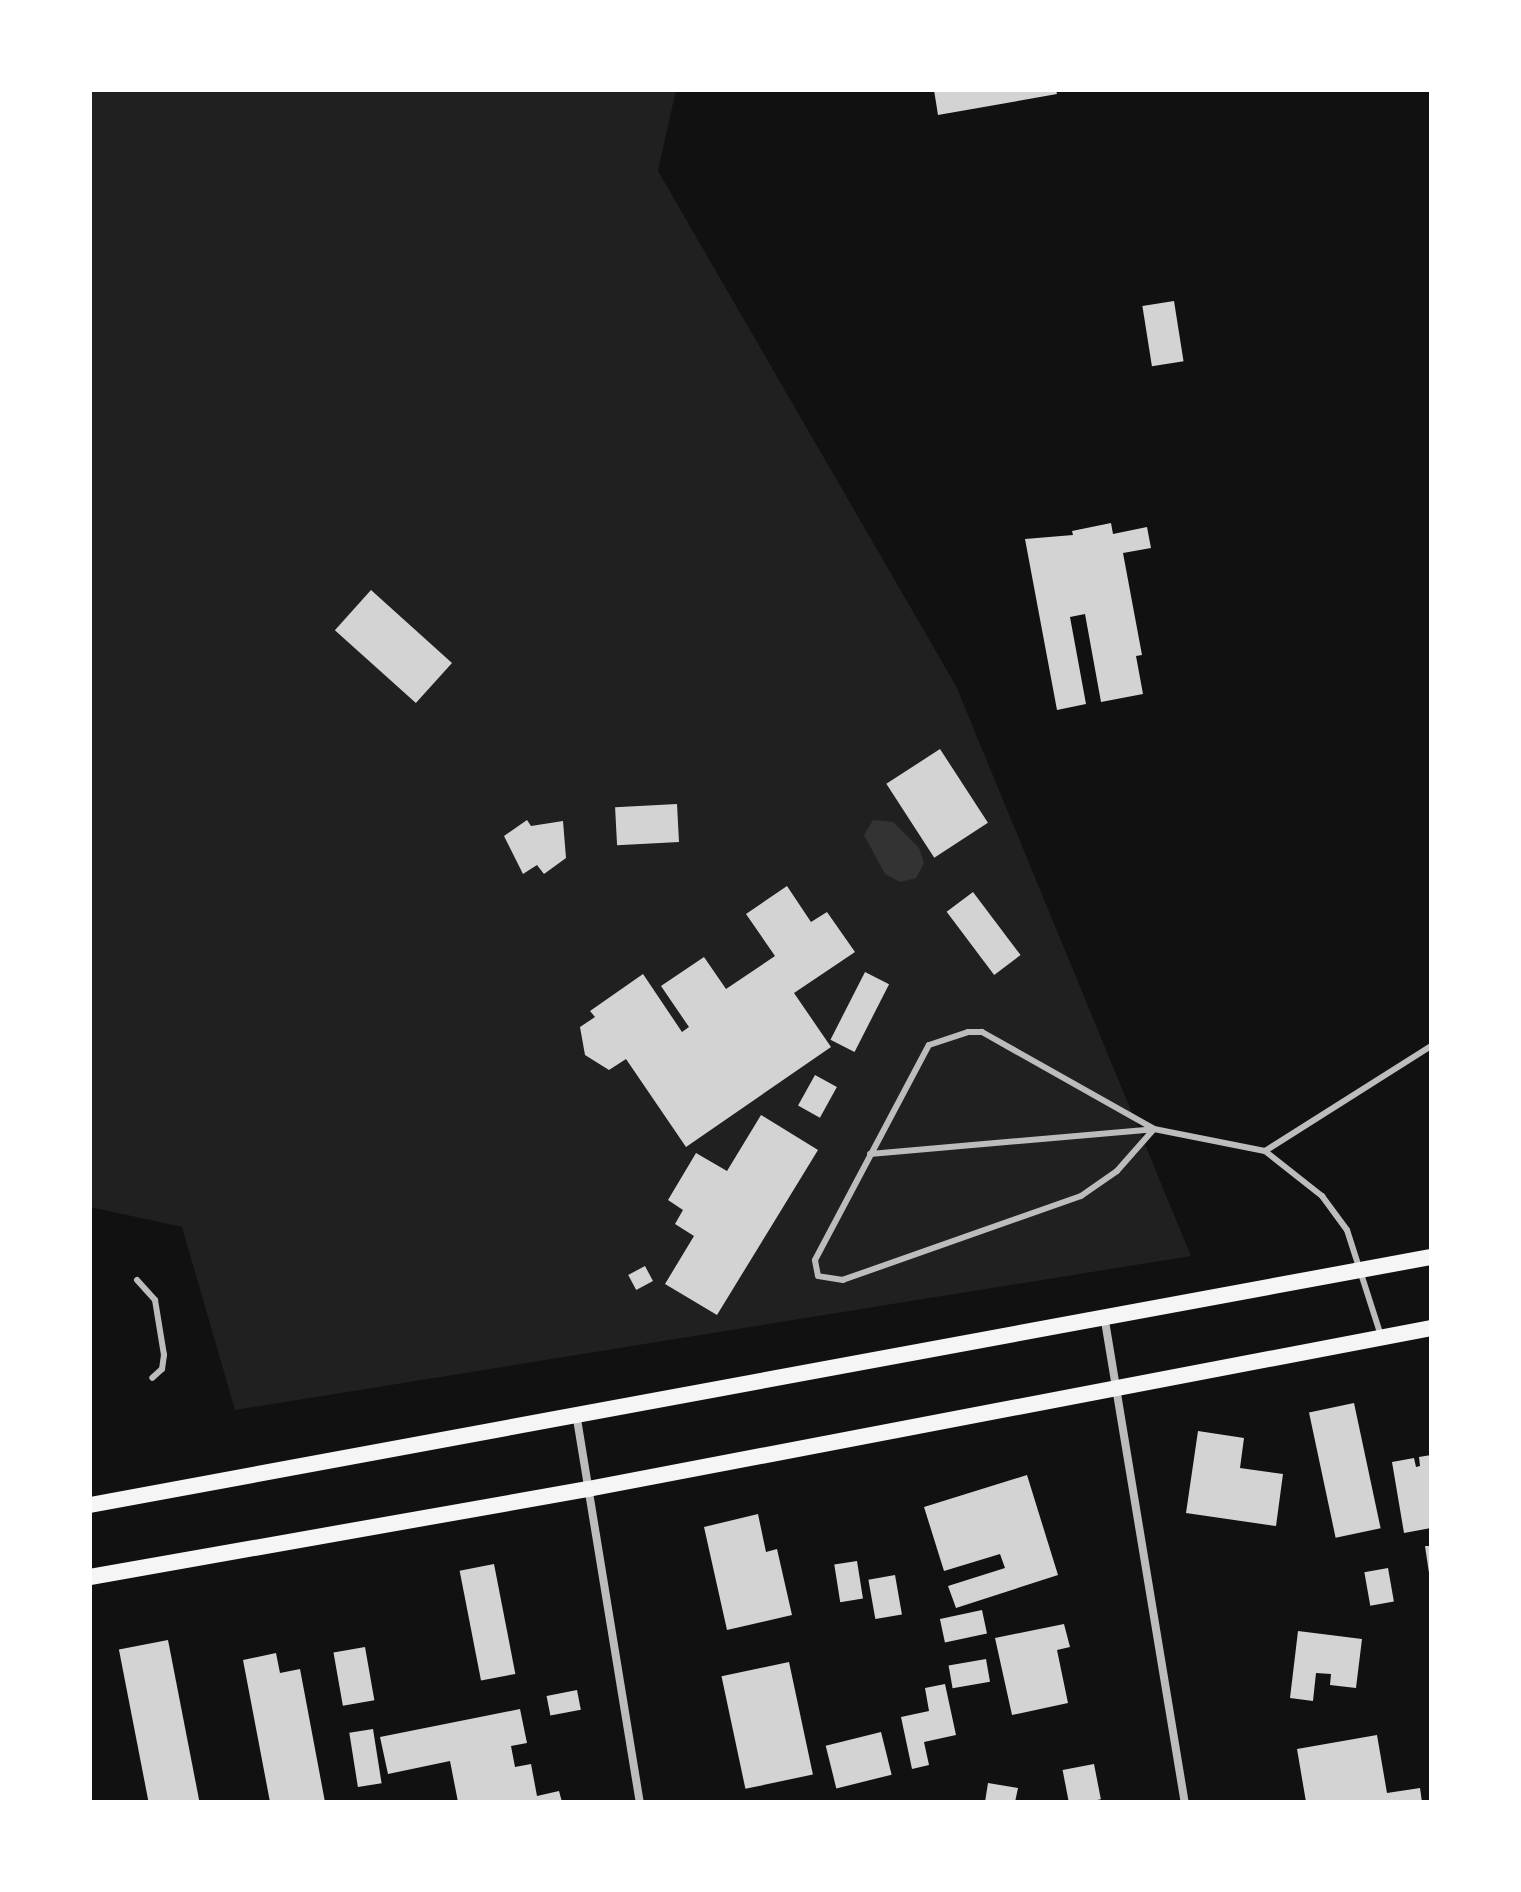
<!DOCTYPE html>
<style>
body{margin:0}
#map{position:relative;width:1521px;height:1892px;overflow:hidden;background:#111;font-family:"Roboto Serif",serif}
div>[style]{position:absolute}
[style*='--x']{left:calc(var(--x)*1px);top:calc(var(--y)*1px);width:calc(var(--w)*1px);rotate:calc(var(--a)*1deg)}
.green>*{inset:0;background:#202020}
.water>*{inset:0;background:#333}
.building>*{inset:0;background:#d3d3d3;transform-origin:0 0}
.service>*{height:6px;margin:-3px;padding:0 3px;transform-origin:3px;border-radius:3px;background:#bcbcbc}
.minor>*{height:8px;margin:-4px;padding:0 4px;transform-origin:4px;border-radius:4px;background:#bcbcbc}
.secondary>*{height:16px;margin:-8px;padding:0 8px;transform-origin:8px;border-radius:8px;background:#f5f5f5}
span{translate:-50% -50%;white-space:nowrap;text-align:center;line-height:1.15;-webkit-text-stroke:6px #fff;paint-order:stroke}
.frame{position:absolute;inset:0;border:92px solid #fff;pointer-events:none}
</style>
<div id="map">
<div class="green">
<div style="clip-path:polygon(90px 90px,676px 90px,658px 171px,956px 686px,1191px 1256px,235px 1410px,182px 1227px,90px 1207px)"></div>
</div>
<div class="water">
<div style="clip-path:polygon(873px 820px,893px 822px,919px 848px,924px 863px,916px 878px,900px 882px,885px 874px,864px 835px)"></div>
</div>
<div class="building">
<div style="clip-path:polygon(934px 90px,1056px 90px,1057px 94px,938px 115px)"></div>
<div style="left:1174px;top:301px;width:61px;height:32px;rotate:81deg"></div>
<div style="clip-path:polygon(1111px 523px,1113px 534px,1147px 527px,1151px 548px,1123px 553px,1142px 655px,1136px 656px,1143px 694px,1101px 702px,1085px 614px,1070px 617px,1086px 704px,1057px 710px,1025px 539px,1073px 535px,1072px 531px)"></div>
<div style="left:371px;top:590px;width:109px;height:54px;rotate:42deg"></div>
<div style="left:940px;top:749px;width:88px;height:64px;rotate:57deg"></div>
<div style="left:677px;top:804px;width:38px;height:62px;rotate:87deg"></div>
<div style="clip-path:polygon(527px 820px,531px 826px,563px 821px,566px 858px,544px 874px,537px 865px,523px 874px,504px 836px)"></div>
<div style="clip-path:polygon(787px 886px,811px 922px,827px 912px,855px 952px,794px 993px,831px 1047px,686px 1147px,626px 1059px,609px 1070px,585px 1055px,580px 1027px,595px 1017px,590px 1011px,643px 974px,682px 1032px,689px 1027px,661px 986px,704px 957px,726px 989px,775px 956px,746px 914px)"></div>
<div style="left:973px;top:892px;width:79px;height:33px;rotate:53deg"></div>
<div style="left:865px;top:972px;width:27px;height:76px;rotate:27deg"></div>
<div style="left:815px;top:1075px;width:25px;height:35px;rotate:29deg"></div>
<div style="clip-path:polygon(761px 1115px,818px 1150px,717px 1315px,665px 1284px,694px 1236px,675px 1224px,683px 1210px,668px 1200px,696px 1153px,727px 1171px)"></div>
<div style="left:645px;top:1266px;width:17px;height:19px;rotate:62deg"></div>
<div style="left:1354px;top:1403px;width:128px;height:46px;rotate:78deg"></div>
<div style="clip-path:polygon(1198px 1431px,1244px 1438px,1240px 1468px,1283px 1474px,1276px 1526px,1186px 1513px)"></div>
<div style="clip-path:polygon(1431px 1455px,1431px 1528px,1404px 1533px,1392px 1462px,1414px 1458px,1416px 1467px,1420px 1466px,1419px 1457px)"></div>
<div style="clip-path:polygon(1027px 1475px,1058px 1575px,956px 1608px,948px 1586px,1005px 1568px,1000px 1554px,944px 1571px,924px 1507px)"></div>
<div style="clip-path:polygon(758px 1514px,766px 1552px,777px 1549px,792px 1615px,727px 1630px,704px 1527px)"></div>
<div style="clip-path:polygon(1425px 1546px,1431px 1546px,1431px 1573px,1429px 1573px)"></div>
<div style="left:857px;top:1561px;width:38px;height:23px;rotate:81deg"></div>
<div style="left:494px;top:1564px;width:112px;height:35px;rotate:79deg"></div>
<div style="left:1388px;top:1568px;width:34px;height:24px;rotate:80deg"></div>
<div style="left:895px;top:1575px;width:40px;height:27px;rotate:80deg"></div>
<div style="left:982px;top:1610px;width:24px;height:43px;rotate:78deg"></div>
<div style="clip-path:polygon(1064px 1624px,1070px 1647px,1057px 1650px,1068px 1703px,1012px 1715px,995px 1638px)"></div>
<div style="clip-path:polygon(1298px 1631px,1362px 1639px,1356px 1688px,1330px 1685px,1331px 1674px,1316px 1673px,1313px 1701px,1290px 1698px)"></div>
<div style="left:168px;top:1640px;width:165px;height:50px;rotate:79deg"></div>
<div style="left:365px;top:1647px;width:54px;height:32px;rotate:80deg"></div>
<div style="clip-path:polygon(276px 1653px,280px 1673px,300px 1669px,325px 1802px,270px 1802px,243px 1660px)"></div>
<div style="left:986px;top:1659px;width:23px;height:38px;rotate:80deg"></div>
<div style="left:789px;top:1662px;width:115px;height:69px;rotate:78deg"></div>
<div style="clip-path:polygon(945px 1684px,956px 1735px,924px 1742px,929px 1765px,912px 1769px,901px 1717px,929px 1711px,925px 1688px)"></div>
<div style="left:577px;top:1690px;width:20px;height:31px;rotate:79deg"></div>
<div style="clip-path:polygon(520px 1709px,527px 1743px,511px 1746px,515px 1767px,531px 1764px,537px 1796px,559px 1791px,562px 1802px,458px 1802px,450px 1761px,388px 1774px,380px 1737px)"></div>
<div style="left:373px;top:1729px;width:55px;height:24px;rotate:81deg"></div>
<div style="left:881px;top:1732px;width:44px;height:57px;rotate:76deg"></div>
<div style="clip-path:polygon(1377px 1735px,1387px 1793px,1420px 1788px,1422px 1802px,1306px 1802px,1297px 1749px)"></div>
<div style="left:1094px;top:1764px;width:36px;height:32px;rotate:79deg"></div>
<div style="clip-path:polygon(988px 1783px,1018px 1788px,1015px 1802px,985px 1802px)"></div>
</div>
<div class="service">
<div style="--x:968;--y:1032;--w:14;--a:0"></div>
<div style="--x:982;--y:1032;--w:197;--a:29.4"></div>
<div style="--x:1154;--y:1129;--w:56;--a:131.4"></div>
<div style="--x:1117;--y:1171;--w:44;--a:145.2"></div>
<div style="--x:1081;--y:1196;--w:252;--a:160.6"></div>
<div style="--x:843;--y:1280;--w:25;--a:-171"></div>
<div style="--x:818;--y:1276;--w:16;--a:-101"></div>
<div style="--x:815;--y:1260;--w:243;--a:-62.1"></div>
<div style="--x:929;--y:1045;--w:41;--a:-18.4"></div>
<div style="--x:1265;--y:1151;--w:196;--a:-32.3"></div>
<div style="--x:870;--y:1154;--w:285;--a:-5"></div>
<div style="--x:1154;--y:1129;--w:113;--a:11.2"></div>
<div style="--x:1265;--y:1151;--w:73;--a:38.3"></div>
<div style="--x:1322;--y:1196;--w:42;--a:53.7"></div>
<div style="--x:1347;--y:1230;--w:111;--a:72.2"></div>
<div style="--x:137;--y:1280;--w:27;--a:48"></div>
<div style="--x:155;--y:1300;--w:56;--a:80.7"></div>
<div style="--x:164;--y:1355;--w:14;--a:98"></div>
<div style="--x:162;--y:1369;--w:13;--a:138"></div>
</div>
<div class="minor">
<div style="--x:1105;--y:1321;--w:488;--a:80.6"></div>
<div style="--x:577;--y:1419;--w:388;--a:80.7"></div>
</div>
<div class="secondary">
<div style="--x:90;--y:1505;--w:1364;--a:-10.48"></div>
<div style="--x:90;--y:1577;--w:506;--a:-10.02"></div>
<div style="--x:588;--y:1489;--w:858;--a:-10.81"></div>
</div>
<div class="frame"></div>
</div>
